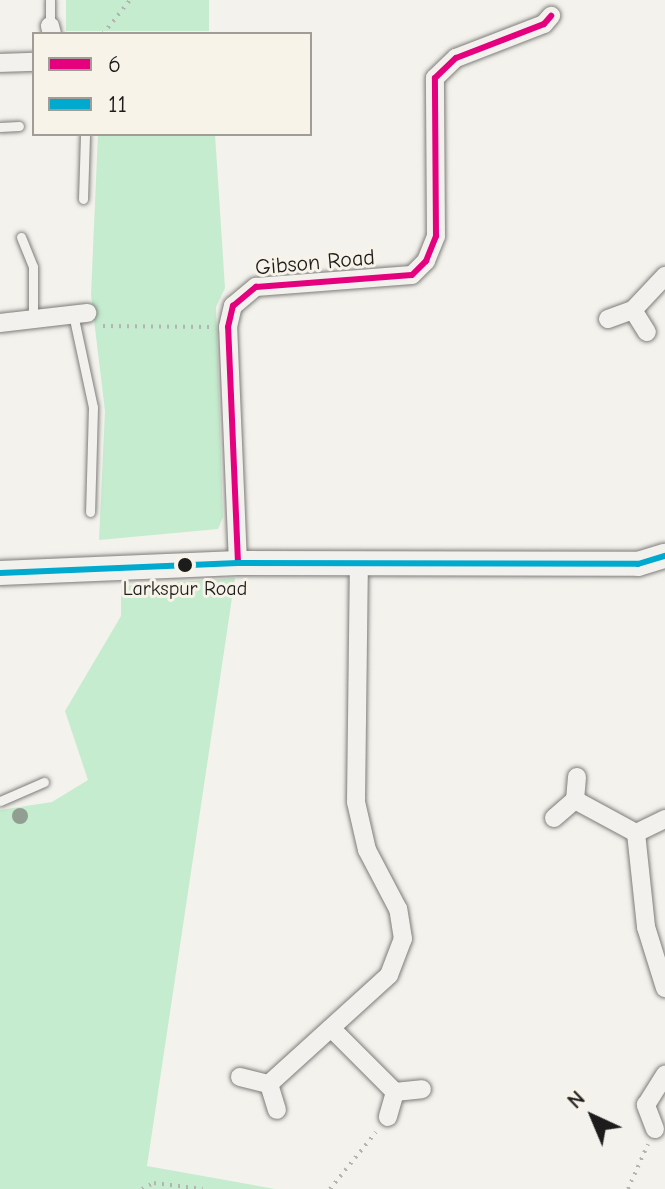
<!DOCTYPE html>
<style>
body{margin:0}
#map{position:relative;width:665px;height:1189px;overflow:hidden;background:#f4f2ec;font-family:"Comic Neue",sans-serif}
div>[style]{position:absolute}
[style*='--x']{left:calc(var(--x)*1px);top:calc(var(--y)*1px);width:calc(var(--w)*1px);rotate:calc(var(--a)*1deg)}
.green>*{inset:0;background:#c5ecce;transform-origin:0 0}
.path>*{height:4px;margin-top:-2px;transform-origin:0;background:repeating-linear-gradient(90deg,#b4b3b0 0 2px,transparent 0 8px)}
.roads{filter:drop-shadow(0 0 2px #7d7c7a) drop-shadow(0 0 2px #7d7c7a)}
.service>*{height:9px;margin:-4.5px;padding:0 4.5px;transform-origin:4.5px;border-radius:4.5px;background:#f2f1ed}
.minor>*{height:18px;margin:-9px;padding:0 9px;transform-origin:9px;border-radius:9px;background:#f2f1ed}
.tertiary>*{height:24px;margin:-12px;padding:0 12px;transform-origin:12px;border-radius:12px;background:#f2f1ed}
.bus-1>*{height:6px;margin:-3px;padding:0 3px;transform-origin:3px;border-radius:3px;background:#e5007d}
.bus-2>*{height:6px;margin:-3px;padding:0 3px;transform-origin:3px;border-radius:3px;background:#00a9ce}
.trees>*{width:16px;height:16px;margin:-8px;border-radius:50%;background:#939e93}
.dots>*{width:22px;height:22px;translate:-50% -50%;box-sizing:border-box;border:4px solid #f7f3e8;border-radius:50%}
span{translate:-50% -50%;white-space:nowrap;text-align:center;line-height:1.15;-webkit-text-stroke:6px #f7f3e8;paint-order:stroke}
.bus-label{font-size:20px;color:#1c1c1c}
.street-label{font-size:22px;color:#1c1c1c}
.legend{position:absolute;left:32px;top:32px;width:280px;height:104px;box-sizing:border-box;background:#f7f3e8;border:2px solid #9f9d96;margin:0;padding:10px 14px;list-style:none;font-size:24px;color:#1c1c1c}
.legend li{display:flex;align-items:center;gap:16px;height:40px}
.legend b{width:40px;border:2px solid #9f9d96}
.north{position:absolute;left:553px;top:1077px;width:80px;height:80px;-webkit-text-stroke:6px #f7f3e8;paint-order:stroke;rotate:316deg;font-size:22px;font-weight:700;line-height:32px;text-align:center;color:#1c1c1c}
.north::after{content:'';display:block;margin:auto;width:28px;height:36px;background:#1c1c1c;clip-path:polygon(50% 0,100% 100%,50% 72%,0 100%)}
</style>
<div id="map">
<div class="green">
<div style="left:66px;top:0;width:143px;height:31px"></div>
<div style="clip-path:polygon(98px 134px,215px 134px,225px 288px,216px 307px,223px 517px,218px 529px,99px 540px,105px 411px,91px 295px)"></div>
<div style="clip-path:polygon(235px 578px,147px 1166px,275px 1189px,0 1189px,0 810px,52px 802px,88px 780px,65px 711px,121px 616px,121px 586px)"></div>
</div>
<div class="path">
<div style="--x:103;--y:34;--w:43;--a:-51.5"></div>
<div style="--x:103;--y:326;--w:107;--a:0.5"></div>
<div style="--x:142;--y:1189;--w:13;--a:-27"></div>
<div style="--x:154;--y:1183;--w:49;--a:7"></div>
<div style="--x:330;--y:1189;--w:73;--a:-51.1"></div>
<div style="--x:628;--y:1189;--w:49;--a:-66"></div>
</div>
<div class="roads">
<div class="service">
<div style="--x:50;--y:0;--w:26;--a:90"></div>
<div style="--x:0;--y:127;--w:19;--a:-3"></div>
<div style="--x:83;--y:199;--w:65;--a:-88.2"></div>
<div style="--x:21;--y:237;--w:32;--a:68"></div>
<div style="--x:33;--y:267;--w:51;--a:90"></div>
<div style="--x:73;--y:314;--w:95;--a:77.9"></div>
<div style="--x:93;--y:407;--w:105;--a:91.6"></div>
<div style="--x:0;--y:801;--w:48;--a:-23.4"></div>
</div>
<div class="minor">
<div style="--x:50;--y:26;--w:8;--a:76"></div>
<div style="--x:0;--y:63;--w:34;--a:-2"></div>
<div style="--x:633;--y:310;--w:26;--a:58"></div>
<div style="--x:608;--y:319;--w:27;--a:-20"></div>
<div style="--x:633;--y:310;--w:47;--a:-46.7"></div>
<div style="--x:0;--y:323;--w:88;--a:-6.6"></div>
<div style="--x:238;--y:563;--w:236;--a:-92.4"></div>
<div style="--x:228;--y:327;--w:22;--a:-77"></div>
<div style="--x:233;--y:306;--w:30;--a:-40"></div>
<div style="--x:256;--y:287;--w:156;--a:-4.4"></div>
<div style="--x:412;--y:275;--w:20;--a:-45"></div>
<div style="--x:426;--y:261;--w:27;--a:-68"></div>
<div style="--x:436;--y:236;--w:158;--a:-90.4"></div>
<div style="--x:435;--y:78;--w:29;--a:-44"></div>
<div style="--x:456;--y:58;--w:94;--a:-21.1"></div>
<div style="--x:544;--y:24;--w:11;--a:-49"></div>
<div style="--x:577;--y:777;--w:23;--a:95"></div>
<div style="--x:575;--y:800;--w:69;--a:28.4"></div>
<div style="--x:554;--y:818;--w:28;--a:-41"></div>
<div style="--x:665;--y:819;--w:32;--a:154"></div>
<div style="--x:636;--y:833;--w:95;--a:83.9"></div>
<div style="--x:646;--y:927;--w:64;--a:72.7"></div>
<div style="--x:331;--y:1028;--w:91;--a:45"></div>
<div style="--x:395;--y:1092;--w:26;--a:106"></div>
<div style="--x:240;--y:1077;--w:30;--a:14"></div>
<div style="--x:269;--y:1084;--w:162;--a:-42.2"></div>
<div style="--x:389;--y:975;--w:39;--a:-69"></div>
<div style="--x:403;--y:939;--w:30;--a:-99"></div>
<div style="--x:398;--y:909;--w:67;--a:-117.7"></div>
<div style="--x:367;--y:850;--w:49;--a:-102.9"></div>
<div style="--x:356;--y:802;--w:240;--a:-89.3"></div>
<div style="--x:269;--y:1084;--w:27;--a:73"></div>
<div style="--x:395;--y:1092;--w:27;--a:-6"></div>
<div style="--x:655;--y:1129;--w:26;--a:-111"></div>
<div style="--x:646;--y:1105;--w:36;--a:-58"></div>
</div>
<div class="tertiary">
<div style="--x:0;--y:573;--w:238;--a:-2.4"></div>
<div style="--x:238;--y:563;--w:400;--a:0.1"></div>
<div style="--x:638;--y:564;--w:28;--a:-17"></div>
</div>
</div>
<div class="bus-1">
<div style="--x:238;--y:563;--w:236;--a:-92.4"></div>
<div style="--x:228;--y:327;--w:22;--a:-77"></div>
<div style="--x:233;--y:306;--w:30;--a:-40"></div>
<div style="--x:256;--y:287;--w:156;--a:-4.4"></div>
<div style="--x:412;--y:275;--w:20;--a:-45"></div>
<div style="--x:426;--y:261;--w:27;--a:-68"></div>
<div style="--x:436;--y:236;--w:158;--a:-90.4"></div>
<div style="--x:435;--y:78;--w:29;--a:-44"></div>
<div style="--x:456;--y:58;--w:94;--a:-21.1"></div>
<div style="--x:544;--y:24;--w:11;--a:-49"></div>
</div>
<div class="bus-2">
<div style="--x:0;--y:573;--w:238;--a:-2.4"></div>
<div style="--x:238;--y:563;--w:400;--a:0.1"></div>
<div style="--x:638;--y:564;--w:28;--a:-17"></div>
</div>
<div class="trees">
<div style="left:20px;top:816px"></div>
</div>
<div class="dots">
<div style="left:185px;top:565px;background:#1c1c1c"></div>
</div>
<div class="bus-label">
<span style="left:185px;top:588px">Larkspur Road</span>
</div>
<div class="street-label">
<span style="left:315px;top:263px;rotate:-5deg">Gibson Road</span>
</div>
<ul class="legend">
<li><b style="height:10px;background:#e5007d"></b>6</li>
<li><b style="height:10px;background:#00a9ce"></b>11</li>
</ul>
<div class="north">N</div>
</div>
